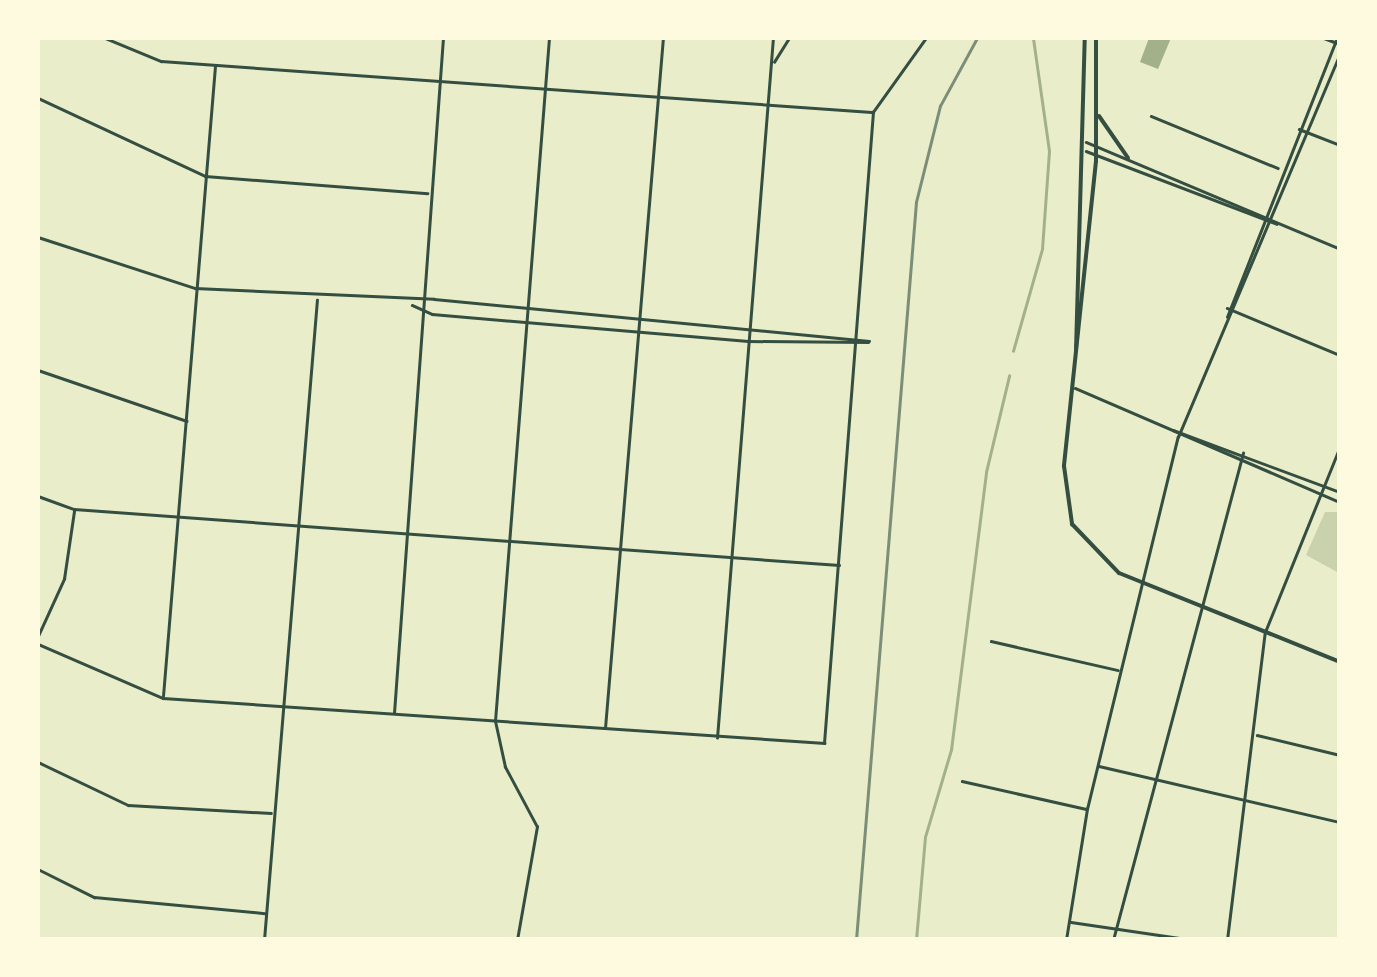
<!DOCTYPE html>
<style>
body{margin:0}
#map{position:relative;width:1377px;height:977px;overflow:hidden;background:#e9edc9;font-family:Overpass,sans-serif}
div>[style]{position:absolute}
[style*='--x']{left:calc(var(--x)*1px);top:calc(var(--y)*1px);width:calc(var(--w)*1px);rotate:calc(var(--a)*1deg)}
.green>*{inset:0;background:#cad2ad}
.water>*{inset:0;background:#a3b18a}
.stream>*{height:2.5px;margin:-1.25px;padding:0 1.25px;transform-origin:1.25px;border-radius:1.25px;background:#a3b18a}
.minor>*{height:2.5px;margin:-1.25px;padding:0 1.25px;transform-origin:1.25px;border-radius:1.25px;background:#344e41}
.secondary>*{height:4px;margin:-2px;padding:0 2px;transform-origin:2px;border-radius:2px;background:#344e41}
.rail>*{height:2.5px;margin:-1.25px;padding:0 1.25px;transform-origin:1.25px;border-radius:1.25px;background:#7c8e77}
span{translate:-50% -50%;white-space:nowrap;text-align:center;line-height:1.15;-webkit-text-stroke:10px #fefae0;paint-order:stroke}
.frame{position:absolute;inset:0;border:40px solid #fefae0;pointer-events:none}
</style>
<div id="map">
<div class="green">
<div style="clip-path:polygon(1325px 512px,1339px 512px,1339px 573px,1306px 555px)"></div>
</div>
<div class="water">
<div style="clip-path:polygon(1149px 38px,1171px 38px,1158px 69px,1140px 62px)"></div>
</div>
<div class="stream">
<div style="--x:1013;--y:351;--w:106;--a:-74.1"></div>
<div style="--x:1042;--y:249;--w:98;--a:-85.9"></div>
<div style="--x:1049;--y:151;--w:114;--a:-98.1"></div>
<div style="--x:916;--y:940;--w:103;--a:-85"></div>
<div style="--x:925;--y:837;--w:91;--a:-73.4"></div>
<div style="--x:951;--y:750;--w:280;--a:-82.8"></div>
<div style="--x:986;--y:472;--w:99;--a:-76.5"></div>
</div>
<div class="minor">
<div style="--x:105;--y:38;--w:61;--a:22.3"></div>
<div style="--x:161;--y:61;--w:712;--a:4.11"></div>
<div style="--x:1324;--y:38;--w:17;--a:21"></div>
<div style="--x:774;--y:62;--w:28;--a:-58"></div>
<div style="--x:38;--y:98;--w:184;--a:25"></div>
<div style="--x:205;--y:176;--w:223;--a:4.4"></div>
<div style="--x:1151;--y:116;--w:137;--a:22.3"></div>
<div style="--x:1299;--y:129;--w:44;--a:21.3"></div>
<div style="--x:1086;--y:142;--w:276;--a:22.8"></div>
<div style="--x:1086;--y:151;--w:204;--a:20.9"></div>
<div style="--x:38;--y:237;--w:165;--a:18"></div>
<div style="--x:195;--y:288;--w:239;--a:2.6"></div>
<div style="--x:434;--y:299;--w:437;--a:5.5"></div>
<div style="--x:412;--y:305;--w:22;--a:24"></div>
<div style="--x:432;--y:314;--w:317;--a:4.9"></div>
<div style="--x:748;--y:341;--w:120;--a:0.5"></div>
<div style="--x:1227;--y:308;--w:122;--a:22.6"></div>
<div style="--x:1227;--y:317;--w:300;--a:-68.5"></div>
<div style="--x:38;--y:370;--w:157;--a:18.9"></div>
<div style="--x:1075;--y:388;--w:288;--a:23.3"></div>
<div style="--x:1173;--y:430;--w:178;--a:20.4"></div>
<div style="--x:38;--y:496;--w:38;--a:20"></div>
<div style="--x:74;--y:509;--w:767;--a:4.19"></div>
<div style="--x:38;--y:636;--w:63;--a:-65.5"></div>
<div style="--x:64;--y:579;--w:69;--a:-81.6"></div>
<div style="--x:991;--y:641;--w:130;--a:12.9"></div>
<div style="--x:38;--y:644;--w:136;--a:23.4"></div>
<div style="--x:163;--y:698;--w:663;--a:3.89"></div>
<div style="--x:824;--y:743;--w:633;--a:-85.56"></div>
<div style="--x:873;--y:112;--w:91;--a:-54.4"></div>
<div style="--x:163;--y:696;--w:632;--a:-85.28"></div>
<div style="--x:394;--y:713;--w:677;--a:-85.85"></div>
<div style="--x:605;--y:728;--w:692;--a:-85.2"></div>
<div style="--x:1257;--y:735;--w:85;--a:13.5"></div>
<div style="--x:717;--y:738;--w:702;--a:-85.43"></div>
<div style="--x:38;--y:762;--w:100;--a:25.5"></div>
<div style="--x:128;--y:805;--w:143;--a:3.2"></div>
<div style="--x:1099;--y:766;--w:247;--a:13.1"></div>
<div style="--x:962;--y:781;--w:127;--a:12.7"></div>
<div style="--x:38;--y:869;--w:63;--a:26.6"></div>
<div style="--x:94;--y:897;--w:171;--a:5.4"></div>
<div style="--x:1071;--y:922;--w:123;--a:8.4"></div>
<div style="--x:264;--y:940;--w:642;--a:-85.27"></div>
<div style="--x:517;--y:940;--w:115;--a:-80"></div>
<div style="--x:537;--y:827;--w:68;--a:-118.1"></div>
<div style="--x:505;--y:767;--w:47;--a:-102.3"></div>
<div style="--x:495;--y:721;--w:685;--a:-85.48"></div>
<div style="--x:1066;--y:940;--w:133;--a:-80.9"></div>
<div style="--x:1087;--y:809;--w:383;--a:-76.3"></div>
<div style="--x:1178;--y:437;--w:417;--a:-67.1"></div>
<div style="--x:1113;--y:940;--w:504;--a:-75.05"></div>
<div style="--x:1227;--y:940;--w:310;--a:-83"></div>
<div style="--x:1265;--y:632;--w:201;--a:-68"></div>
</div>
<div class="secondary">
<div style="--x:1096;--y:38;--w:123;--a:90"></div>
<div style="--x:1096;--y:161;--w:307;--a:96"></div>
<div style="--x:1064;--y:466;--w:59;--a:82.1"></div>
<div style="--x:1072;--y:524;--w:68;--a:46.2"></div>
<div style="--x:1119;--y:573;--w:238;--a:21.9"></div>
<div style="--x:1099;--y:116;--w:51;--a:55.4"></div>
<div style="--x:1076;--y:351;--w:313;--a:-88.4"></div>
</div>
<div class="rail">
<div style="--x:856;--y:940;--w:740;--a:-85.35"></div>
<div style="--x:916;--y:202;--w:99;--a:-76"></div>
<div style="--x:940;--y:106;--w:77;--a:-61.4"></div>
</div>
<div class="frame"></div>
</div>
